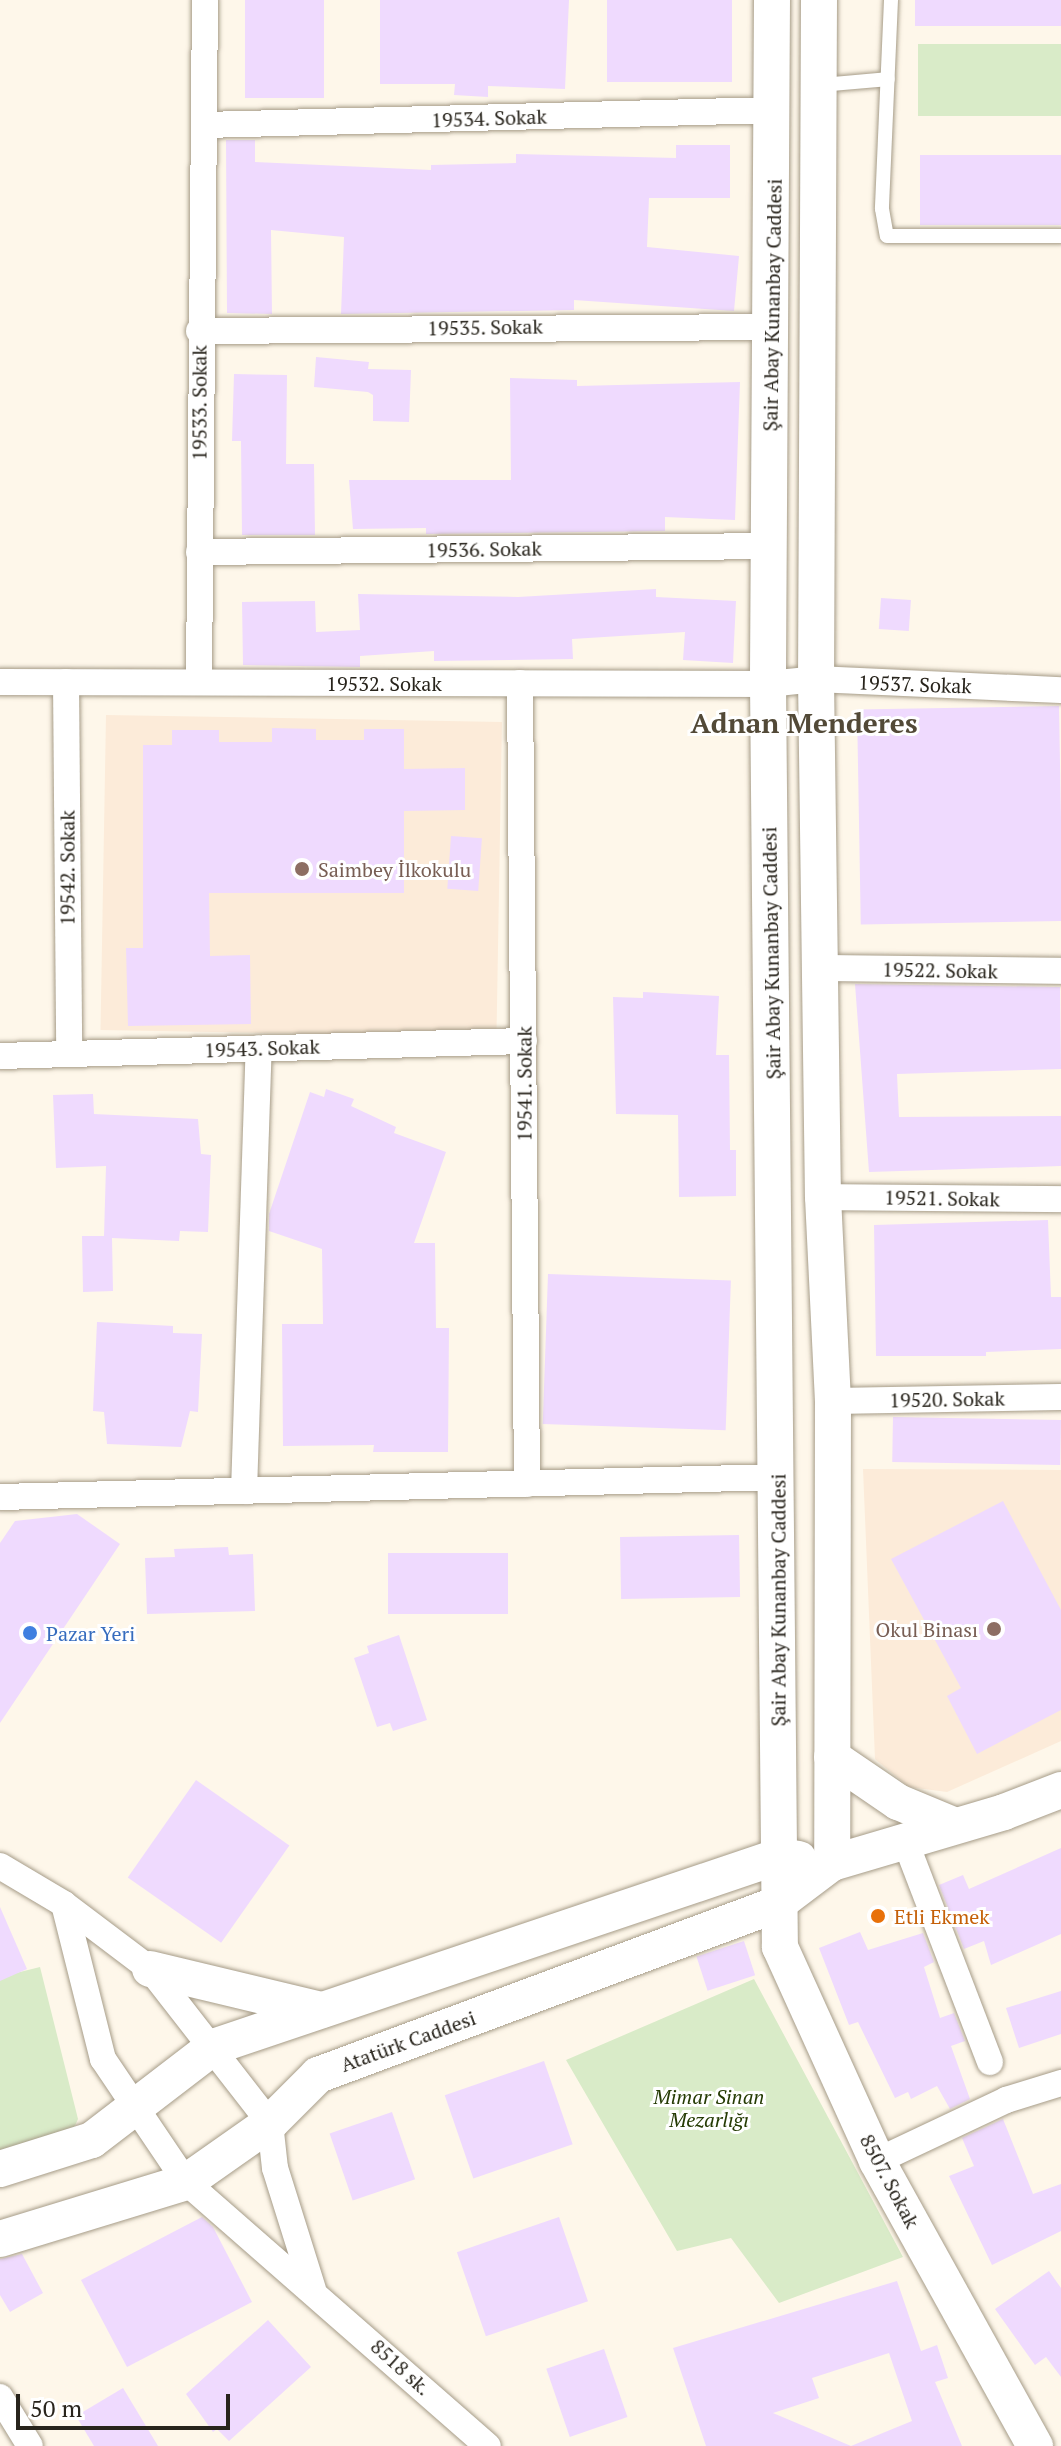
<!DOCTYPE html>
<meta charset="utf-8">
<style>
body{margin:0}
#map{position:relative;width:1061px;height:2446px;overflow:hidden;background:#fef7ea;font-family:"PT Serif",serif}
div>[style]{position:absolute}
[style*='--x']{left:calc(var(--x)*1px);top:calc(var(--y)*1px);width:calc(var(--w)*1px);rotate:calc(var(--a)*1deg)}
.education>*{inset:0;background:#fcebd9;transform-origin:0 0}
.green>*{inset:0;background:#d9ebc8;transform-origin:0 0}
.building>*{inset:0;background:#efdafe;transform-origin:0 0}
.roads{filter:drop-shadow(0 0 2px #a69c88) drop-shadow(0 0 2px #a69c88)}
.lane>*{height:14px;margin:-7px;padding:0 7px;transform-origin:7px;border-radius:7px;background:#fff}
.street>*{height:26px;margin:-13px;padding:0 13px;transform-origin:13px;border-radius:13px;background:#fff}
.secondary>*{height:36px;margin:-18px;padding:0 18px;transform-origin:18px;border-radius:18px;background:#fff}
.dots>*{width:22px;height:22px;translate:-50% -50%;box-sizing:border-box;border:4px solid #fff;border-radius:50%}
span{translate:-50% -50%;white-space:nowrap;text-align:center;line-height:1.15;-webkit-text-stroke:6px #fff;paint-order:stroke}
.street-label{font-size:20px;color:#28241c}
.education-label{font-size:20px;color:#785e54}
.left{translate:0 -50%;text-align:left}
.right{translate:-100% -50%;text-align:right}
.shop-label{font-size:20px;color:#366cbe}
.food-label{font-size:20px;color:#c56008}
.park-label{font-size:20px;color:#253b04;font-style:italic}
.district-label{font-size:28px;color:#524937;font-weight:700}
.scale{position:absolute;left:16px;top:2394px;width:214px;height:36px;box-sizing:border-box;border:4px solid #28241c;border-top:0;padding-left:10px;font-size:24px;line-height:28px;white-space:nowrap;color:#28241c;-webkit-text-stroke:6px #fff;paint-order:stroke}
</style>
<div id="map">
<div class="education">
<div style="left:106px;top:715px;width:396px;height:315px;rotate:1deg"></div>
<div style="clip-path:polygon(863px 1469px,1061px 1470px,1061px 1741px,947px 1792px,909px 1787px,875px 1759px)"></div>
</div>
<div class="green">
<div style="left:1061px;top:44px;width:72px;height:143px;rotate:90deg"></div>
<div style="clip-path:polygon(40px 1967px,78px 2119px,73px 2130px,0 2152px,0 1977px)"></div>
<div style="clip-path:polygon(754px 1979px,903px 2257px,779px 2303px,731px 2238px,677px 2251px,566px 2060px)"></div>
</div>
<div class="building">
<div style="left:245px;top:0;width:79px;height:98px"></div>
<div style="clip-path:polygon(380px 0,569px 0,565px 89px,488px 86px,488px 97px,454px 95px,455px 84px,380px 84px)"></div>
<div style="left:607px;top:0;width:125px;height:82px"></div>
<div style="left:915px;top:0;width:146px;height:26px"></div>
<div style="clip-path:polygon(226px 140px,255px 140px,255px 162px,431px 170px,431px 165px,516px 163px,516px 154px,676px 158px,676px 145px,730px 145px,730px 198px,649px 198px,647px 247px,739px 256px,734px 311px,574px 300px,574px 310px,341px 314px,344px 237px,271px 230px,272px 314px,227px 313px)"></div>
<div style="left:920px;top:155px;width:141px;height:70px"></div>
<div style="clip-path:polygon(316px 357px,369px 362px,368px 369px,411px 370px,409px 422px,373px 421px,373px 395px,368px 392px,314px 387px)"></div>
<div style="clip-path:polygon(234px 374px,287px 375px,286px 464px,314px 464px,315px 535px,242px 535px,241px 441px,232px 441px)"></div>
<div style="clip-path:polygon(510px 378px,577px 380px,577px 386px,740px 382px,735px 520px,665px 517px,665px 531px,426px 534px,426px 528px,353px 529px,349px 480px,511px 480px)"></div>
<div style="clip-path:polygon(656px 589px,656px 597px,736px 601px,733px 663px,683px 660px,685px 632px,572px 639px,573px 659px,434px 661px,434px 651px,360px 656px,360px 667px,243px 665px,242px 602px,315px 601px,316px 632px,360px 630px,358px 594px,518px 597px)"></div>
<div style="left:881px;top:598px;width:30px;height:31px;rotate:4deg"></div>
<div style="left:1059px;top:706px;width:215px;height:202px;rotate:89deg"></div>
<div style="clip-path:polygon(272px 728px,316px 729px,316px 740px,364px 740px,364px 729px,404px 729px,404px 769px,465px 768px,465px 810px,404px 811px,404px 893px,209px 893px,210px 956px,250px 955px,251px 1024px,128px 1026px,126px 948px,143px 948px,143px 745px,172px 745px,172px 730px,219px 730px,219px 742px,272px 742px)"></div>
<div style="left:451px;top:836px;width:31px;height:53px;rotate:4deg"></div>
<div style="clip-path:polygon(855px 984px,1060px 987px,1061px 1069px,897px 1074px,899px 1117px,1061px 1116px,1061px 1166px,869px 1172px)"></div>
<div style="clip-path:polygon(643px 992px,719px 996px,716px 1055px,729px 1055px,730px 1150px,736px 1150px,736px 1196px,679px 1197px,678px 1115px,616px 1114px,613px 997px,643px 998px)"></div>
<div style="clip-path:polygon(326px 1089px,354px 1099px,351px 1106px,396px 1127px,394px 1133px,446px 1152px,414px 1243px,435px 1243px,436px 1328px,449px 1328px,448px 1452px,373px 1452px,374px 1445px,283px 1446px,282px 1324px,323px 1324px,322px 1249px,269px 1231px,269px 1214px,310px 1092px,324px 1097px)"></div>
<div style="clip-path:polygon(93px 1094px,94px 1114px,198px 1119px,201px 1154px,211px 1155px,208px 1232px,180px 1231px,179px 1241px,112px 1238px,113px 1291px,83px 1292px,82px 1236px,104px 1236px,106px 1166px,56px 1168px,53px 1095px)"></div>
<div style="clip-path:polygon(1048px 1220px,1051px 1297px,1061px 1297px,1061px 1349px,986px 1352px,986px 1356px,876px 1356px,874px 1225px)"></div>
<div style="left:548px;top:1274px;width:183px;height:150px;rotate:2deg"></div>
<div style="clip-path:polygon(97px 1322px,173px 1326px,173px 1333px,202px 1334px,198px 1412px,190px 1411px,181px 1447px,107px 1444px,104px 1412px,93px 1411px)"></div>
<div style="left:893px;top:1417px;width:168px;height:45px;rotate:1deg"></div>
<div style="clip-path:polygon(1003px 1501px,1061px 1610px,1061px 1710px,977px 1754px,947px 1696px,961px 1688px,891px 1559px)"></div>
<div style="clip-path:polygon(77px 1514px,120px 1544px,0 1723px,0 1543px,15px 1521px)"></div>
<div style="left:739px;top:1535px;width:62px;height:119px;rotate:89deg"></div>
<div style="clip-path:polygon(228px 1547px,229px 1555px,253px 1554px,255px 1611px,147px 1614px,145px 1558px,175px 1557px,174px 1549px)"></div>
<div style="left:388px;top:1553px;width:120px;height:61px"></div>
<div style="clip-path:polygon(399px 1635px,427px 1720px,393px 1731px,390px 1723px,377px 1727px,354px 1658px,369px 1653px,367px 1646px)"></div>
<div style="left:196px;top:1780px;width:114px;height:119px;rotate:35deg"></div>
<div style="clip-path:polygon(1061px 1848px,1061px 1934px,991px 1965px,984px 1941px,964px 1949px,939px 1885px,963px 1875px,969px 1889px)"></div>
<div style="clip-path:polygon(0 1907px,27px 1969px,0 1981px)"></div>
<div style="clip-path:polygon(860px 1932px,868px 1950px,923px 1933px,934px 1962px,924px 1967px,940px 2018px,954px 2013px,965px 2041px,951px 2046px,970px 2099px,950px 2109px,937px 2086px,911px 2099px,908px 2092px,895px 2098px,858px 2022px,849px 2025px,819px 1948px)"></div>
<div style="left:744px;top:1941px;width:36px;height:50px;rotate:72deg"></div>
<div style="clip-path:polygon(1061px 1991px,1061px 2034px,1019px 2048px,1006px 2008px)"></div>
<div style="left:544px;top:2061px;width:88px;height:105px;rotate:71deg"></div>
<div style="left:392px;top:2112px;width:71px;height:66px;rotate:71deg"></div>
<div style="clip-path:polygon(1003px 2119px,1033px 2194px,1061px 2184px,1061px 2231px,992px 2265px,949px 2176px,974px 2166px,962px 2138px)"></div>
<div style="clip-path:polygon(202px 2217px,213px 2227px,252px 2302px,127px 2367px,81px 2280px)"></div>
<div style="left:559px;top:2217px;width:89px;height:108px;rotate:71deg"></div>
<div style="clip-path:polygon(22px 2254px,43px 2293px,10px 2312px,0 2295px,0 2259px)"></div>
<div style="clip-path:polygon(1049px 2271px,1061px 2288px,1061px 2377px,1046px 2357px,1035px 2365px,995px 2309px)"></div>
<div style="clip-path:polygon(897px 2281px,921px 2351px,937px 2345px,948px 2378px,935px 2382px,962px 2446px,851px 2446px,912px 2421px,889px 2353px,812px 2378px,819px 2398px,773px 2413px,851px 2446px,706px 2446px,673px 2348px)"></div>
<div style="clip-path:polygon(268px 2320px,311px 2367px,229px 2441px,217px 2429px,213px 2432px,186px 2394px)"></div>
<div style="left:604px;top:2349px;width:72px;height:61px;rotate:71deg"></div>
<div style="clip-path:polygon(123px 2388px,158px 2446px,94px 2446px,76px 2416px)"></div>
</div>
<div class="roads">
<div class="lane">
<div style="--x:891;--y:0;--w:209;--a:92.5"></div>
<div style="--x:882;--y:209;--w:27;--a:80"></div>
<div style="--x:887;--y:236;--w:174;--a:0"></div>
<div style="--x:821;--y:85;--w:67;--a:-5.1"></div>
</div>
<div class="street">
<div style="--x:204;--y:125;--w:570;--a:-1.51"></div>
<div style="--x:199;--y:331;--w:571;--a:-0.4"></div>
<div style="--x:199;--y:552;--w:571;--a:-0.6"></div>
<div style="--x:0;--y:682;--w:768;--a:0.15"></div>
<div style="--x:768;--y:684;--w:48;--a:-5.9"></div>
<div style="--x:816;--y:679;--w:245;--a:2.6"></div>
<div style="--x:66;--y:682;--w:372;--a:89.5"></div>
<div style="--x:199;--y:682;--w:682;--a:-89.5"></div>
<div style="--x:520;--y:683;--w:801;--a:89.5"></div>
<div style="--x:819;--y:968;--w:242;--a:0.7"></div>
<div style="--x:0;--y:1056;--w:524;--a:-1.64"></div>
<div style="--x:823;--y:1197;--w:238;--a:0.5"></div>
<div style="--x:833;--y:1401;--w:228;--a:-1"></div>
<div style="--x:244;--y:1491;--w:443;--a:-88.1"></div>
<div style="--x:0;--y:1497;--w:777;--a:-1.47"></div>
<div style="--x:904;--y:1838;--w:240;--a:69"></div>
<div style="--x:0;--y:1866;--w:74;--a:30.7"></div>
<div style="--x:64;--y:1904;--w:108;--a:37.1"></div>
<div style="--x:150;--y:1969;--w:195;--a:52.1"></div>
<div style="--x:270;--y:2123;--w:45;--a:83.7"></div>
<div style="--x:275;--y:2168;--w:127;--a:72.6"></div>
<div style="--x:64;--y:1904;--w:160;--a:75.9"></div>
<div style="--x:103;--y:2059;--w:148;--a:56"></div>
<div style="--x:186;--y:2182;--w:401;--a:41.2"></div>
<div style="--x:877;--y:2161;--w:143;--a:-25.3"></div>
<div style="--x:1006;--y:2100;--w:58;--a:-17.2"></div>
<div style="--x:0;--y:2397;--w:57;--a:58.5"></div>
</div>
<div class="secondary">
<div style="--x:772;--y:0;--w:684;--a:90.34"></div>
<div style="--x:768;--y:684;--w:1263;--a:89.46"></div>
<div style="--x:780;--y:1947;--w:235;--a:65.6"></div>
<div style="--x:877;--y:2161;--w:326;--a:61"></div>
<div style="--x:819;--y:0;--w:679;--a:90.25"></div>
<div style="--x:816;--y:679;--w:518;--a:89.23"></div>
<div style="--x:823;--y:1197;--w:204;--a:87.2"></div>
<div style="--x:833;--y:1401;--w:462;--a:90.1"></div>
<div style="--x:832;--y:1757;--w:80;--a:34.3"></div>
<div style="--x:898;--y:1802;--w:60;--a:22.7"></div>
<div style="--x:150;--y:1969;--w:176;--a:13.5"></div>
<div style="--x:0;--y:2169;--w:96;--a:-17.5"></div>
<div style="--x:92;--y:2140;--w:153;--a:-37.5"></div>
<div style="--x:213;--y:2047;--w:598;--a:-18.62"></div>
<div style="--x:780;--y:1856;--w:19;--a:9"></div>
<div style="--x:0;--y:2239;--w:195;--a:-17"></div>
<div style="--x:186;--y:2182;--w:103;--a:-35.1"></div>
<div style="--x:270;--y:2123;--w:68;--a:-45"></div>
<div style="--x:318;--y:2075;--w:489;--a:-20.4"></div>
<div style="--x:776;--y:1905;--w:70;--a:-36.9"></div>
<div style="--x:832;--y:1863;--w:179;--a:-16.5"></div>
<div style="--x:1004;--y:1812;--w:61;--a:-21.1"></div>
</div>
</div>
<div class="dots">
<div style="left:302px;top:869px;background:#8d6e63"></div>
<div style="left:994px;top:1629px;background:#8d6e63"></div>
<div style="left:30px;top:1633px;background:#3f7fe0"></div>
<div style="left:878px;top:1916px;background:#e8710a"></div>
</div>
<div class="street-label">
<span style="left:489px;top:118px;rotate:-2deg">19534. Sokak</span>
<span style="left:772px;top:305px;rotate:-89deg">Şair Abay Kunanbay Caddesi</span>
<span style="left:485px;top:327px;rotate:-1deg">19535. Sokak</span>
<span style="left:199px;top:403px;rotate:-90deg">19533. Sokak</span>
<span style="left:484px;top:549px;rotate:-1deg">19536. Sokak</span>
<span style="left:384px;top:683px">19532. Sokak</span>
<span style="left:915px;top:684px;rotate:2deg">19537. Sokak</span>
<span style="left:67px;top:868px;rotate:-90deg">19542. Sokak</span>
<span style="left:771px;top:953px;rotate:-91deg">Şair Abay Kunanbay Caddesi</span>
<span style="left:940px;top:970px;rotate:1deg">19522. Sokak</span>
<span style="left:262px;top:1048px;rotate:-2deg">19543. Sokak</span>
<span style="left:524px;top:1084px;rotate:-90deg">19541. Sokak</span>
<span style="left:942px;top:1198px;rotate:1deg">19521. Sokak</span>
<span style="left:947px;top:1399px;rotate:-1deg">19520. Sokak</span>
<span style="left:778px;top:1600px;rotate:-90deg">Şair Abay Kunanbay Caddesi</span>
<span style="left:408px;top:2041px;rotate:-20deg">Atatürk Caddesi</span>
<span style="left:890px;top:2181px;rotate:62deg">8507. Sokak</span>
<span style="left:401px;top:2367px;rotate:42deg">8518 sk.</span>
</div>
<div class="education-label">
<span class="left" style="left:318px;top:869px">Saimbey İlkokulu</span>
<span class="right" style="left:978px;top:1629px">Okul Binası</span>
</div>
<div class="shop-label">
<span class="left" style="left:46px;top:1633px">Pazar Yeri</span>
</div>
<div class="food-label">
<span class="left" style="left:894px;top:1916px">Etli Ekmek</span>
</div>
<div class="park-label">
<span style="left:709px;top:2108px">Mimar Sinan<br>Mezarlığı</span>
</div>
<div class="district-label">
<span style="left:804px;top:723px">Adnan Menderes</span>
</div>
<div class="scale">50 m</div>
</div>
